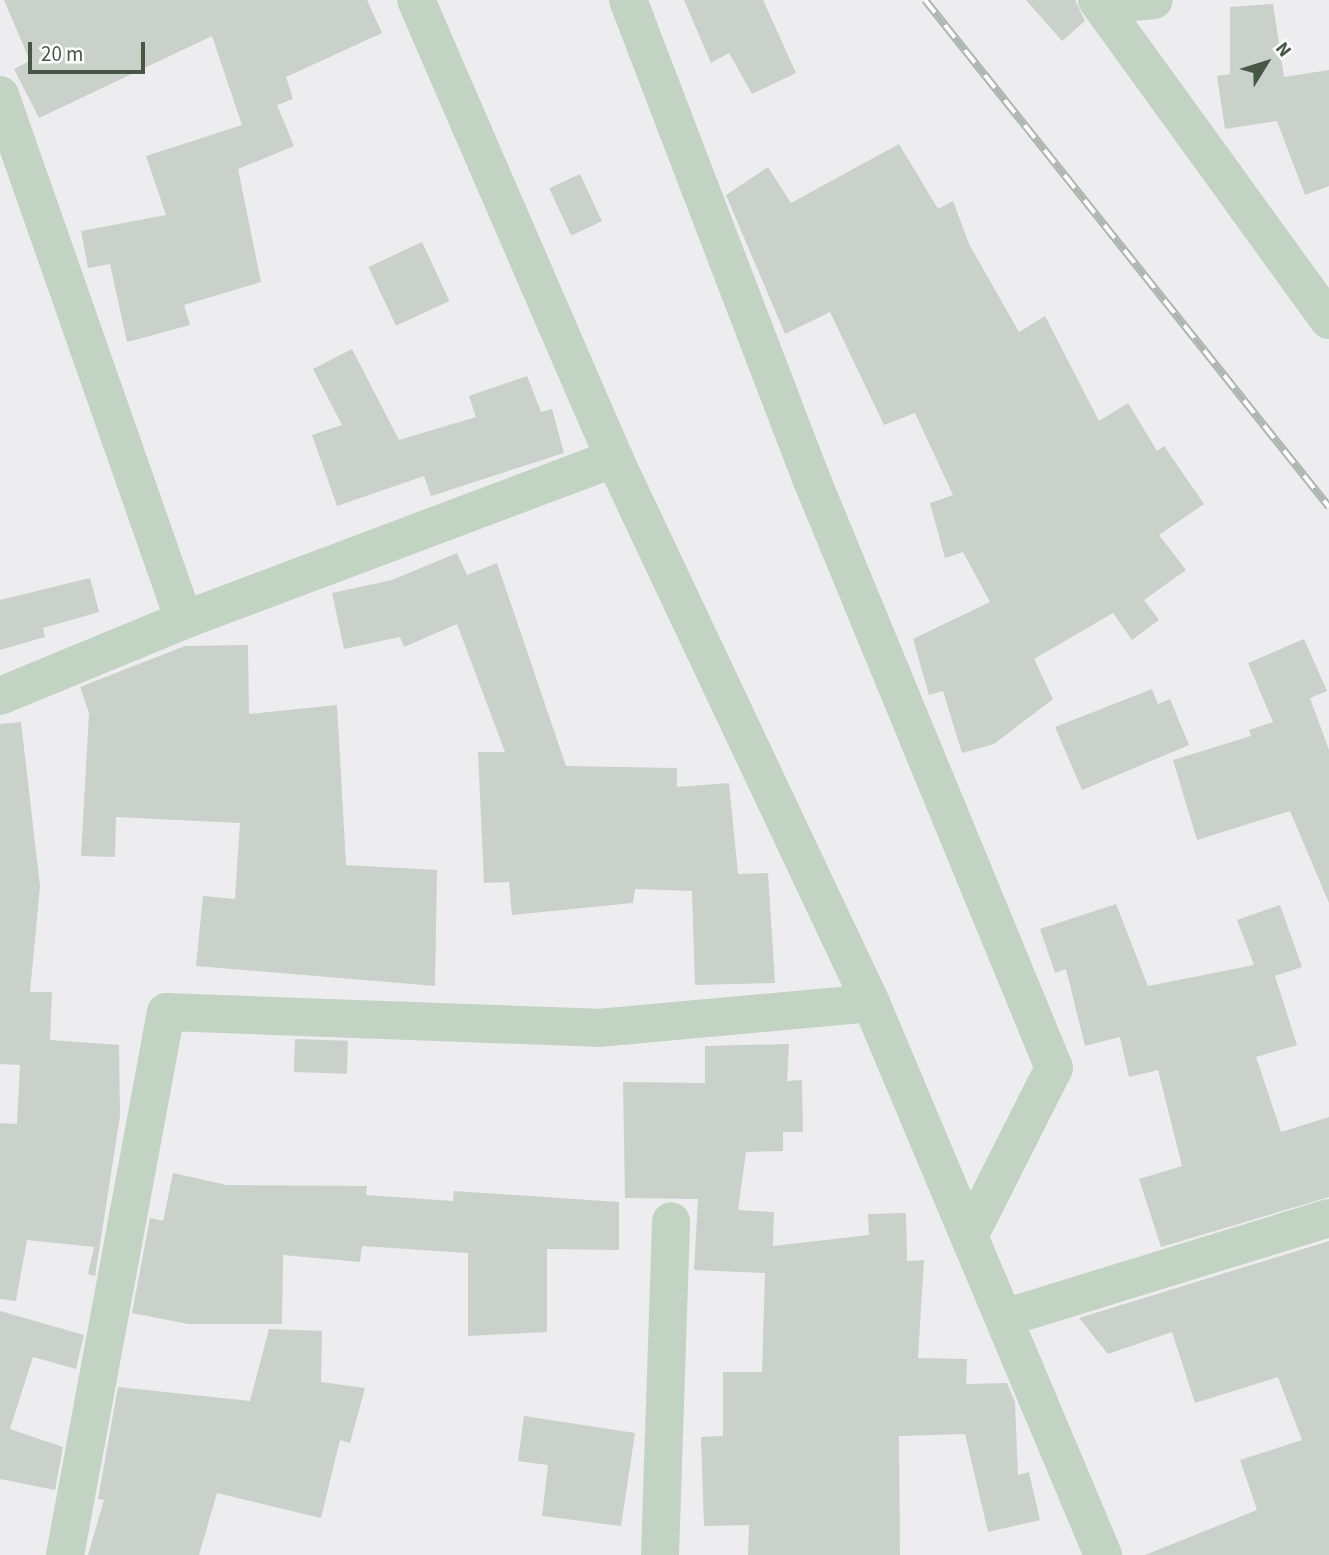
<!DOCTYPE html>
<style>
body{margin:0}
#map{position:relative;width:1329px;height:1555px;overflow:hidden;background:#edecef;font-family:"Source Sans 3",sans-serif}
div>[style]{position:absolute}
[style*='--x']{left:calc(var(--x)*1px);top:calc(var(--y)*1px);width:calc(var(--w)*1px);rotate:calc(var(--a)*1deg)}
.building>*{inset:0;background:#cad1ca;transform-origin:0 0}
.minor>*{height:38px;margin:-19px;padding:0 19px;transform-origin:19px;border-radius:19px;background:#c3d3c3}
.rail>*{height:8px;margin-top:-4px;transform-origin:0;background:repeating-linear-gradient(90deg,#fff 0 16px,#aeb6af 0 32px);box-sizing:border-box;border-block:2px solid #aeb6af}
span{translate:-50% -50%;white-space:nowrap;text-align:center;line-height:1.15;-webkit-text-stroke:7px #fff;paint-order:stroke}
.north{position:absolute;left:1231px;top:28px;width:70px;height:70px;-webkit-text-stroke:5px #fff;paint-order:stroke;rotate:52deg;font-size:19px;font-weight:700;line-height:28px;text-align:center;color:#465845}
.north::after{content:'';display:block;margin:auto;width:24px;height:32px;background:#465845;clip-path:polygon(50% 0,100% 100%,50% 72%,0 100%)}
.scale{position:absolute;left:28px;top:42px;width:117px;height:32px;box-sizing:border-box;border:4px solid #465845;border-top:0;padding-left:9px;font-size:21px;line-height:24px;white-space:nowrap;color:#465845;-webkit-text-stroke:5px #fff;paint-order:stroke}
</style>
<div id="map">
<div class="building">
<div style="clip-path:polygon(4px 0,367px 0,382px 33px,286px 77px,293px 99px,277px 105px,294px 146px,238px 169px,261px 282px,184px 305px,190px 325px,127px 342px,110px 264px,88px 268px,81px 231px,166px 215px,146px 156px,242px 125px,212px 36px,39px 118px,14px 69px,30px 61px)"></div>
<div style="clip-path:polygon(684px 0,763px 0,796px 73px,752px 94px,729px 53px,711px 63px)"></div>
<div style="clip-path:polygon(1026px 0,1075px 0,1085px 21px,1062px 41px)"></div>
<div style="clip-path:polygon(1273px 4px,1284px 77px,1329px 70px,1329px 186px,1305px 195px,1277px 121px,1225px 129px,1217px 76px,1230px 74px,1230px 7px)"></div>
<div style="clip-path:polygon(899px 144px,938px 209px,953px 201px,969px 244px,1019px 332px,1045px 316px,1099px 421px,1128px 403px,1157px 451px,1164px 446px,1204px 504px,1159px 535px,1186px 570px,1144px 600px,1159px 620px,1132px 640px,1113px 613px,1034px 659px,1053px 699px,994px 744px,962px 753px,943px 691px,929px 695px,913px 639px,990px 602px,963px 552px,945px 558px,930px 503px,953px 495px,915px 413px,884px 425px,830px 312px,785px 334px,726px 195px,768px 167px,791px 203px)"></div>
<div style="left:580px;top:174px;width:52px;height:34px;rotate:65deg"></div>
<div style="left:422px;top:242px;width:65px;height:59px;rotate:65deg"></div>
<div style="clip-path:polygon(352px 349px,399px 440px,476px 417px,469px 396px,527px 376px,541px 412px,552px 409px,564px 453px,431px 496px,424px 476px,337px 506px,312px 435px,342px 425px,313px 369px)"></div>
<div style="clip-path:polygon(457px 553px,467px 575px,497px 563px,566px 766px,677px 768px,677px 787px,729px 783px,738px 874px,768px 873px,775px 983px,695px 985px,692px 891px,635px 889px,633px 903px,512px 915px,509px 882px,484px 883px,478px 752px,505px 752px,457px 624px,404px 647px,400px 637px,344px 649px,332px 593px,392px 580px)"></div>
<div style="clip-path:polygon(90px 578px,99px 612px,43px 628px,45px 637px,0 650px,0 600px)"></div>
<div style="clip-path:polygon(1304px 639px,1327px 691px,1310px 698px,1329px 750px,1329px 903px,1290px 811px,1197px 840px,1173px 760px,1251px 736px,1249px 730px,1273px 722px,1248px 663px)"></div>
<div style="clip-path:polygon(248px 645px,249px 714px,337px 705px,346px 865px,437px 870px,435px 986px,196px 966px,203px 896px,235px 899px,240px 823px,116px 817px,115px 857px,81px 856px,89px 713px,80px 687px,185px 646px)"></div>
<div style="clip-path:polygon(1152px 689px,1158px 704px,1170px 699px,1189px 745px,1082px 790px,1055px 727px)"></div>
<div style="clip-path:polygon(21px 722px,40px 886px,30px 992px,52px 992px,50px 1040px,119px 1045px,120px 1116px,95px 1276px,88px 1274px,94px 1247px,27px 1240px,16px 1301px,0 1299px,0 1123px,17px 1124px,20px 1065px,0 1064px,0 724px)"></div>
<div style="clip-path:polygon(1116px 904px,1148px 986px,1254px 965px,1237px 920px,1280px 905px,1302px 967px,1275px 976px,1297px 1045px,1256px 1057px,1281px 1132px,1329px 1117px,1329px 1197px,1161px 1247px,1139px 1179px,1182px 1166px,1158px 1070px,1129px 1077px,1120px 1037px,1085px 1046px,1066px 969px,1055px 973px,1040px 929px)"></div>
<div style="left:295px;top:1039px;width:53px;height:33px;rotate:2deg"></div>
<div style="clip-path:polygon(789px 1044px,787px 1081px,802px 1080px,803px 1132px,783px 1132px,783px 1151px,746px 1152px,738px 1210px,774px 1212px,773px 1246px,869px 1235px,868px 1214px,906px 1213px,907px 1261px,924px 1260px,918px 1358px,967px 1359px,966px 1384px,1007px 1383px,1015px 1402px,1018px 1475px,1029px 1472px,1040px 1520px,988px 1532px,965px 1434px,899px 1436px,900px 1555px,748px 1555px,749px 1525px,704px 1526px,701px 1437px,723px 1436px,723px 1372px,762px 1372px,765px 1273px,694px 1270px,698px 1199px,625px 1198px,623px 1082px,705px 1083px,705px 1046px)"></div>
<div style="clip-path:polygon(173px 1173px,227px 1185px,367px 1186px,366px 1195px,453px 1201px,454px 1191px,619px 1202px,619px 1250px,547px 1249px,547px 1332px,468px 1336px,468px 1253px,362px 1246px,360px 1262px,283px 1255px,282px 1324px,188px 1324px,132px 1313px,150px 1218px,163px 1221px)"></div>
<div style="clip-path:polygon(1329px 1241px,1329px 1555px,1145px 1555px,1257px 1510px,1240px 1460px,1302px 1440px,1278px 1377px,1195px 1403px,1172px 1332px,1108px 1354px,1079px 1318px)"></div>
<div style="clip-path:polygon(0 1311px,84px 1335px,76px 1369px,33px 1357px,10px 1429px,63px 1447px,55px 1490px,0 1479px)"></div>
<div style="clip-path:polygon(269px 1329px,322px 1331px,321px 1382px,365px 1388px,350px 1443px,340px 1440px,321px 1518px,217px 1493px,199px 1555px,88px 1555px,104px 1500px,98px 1499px,118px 1387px,250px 1401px)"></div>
<div style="clip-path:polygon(524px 1416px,635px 1433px,621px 1526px,542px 1516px,548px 1465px,518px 1461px)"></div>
</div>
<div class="minor">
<div style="--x:416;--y:0;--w:499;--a:66.6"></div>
<div style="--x:614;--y:458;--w:603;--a:64.75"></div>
<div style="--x:871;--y:1003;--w:599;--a:67.2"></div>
<div style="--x:628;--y:0;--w:512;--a:69.05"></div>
<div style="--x:811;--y:478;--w:638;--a:67.61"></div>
<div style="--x:1054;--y:1068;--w:188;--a:116.8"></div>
<div style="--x:1097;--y:0;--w:395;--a:54.1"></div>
<div style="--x:1101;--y:5;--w:53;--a:-5.4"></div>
<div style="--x:0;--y:95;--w:556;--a:70.69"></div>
<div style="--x:0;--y:696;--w:199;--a:-22.4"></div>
<div style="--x:184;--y:620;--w:460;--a:-20.6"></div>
<div style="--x:1004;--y:1318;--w:340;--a:-17.1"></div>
<div style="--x:65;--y:1555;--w:552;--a:-79.46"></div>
<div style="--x:166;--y:1012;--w:432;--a:2.1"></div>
<div style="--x:598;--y:1028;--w:274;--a:-5.2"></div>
<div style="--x:660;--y:1555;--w:334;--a:-88.1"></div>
</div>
<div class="rail">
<div style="--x:925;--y:0;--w:648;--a:51.45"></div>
</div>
<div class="north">N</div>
<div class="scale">20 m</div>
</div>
